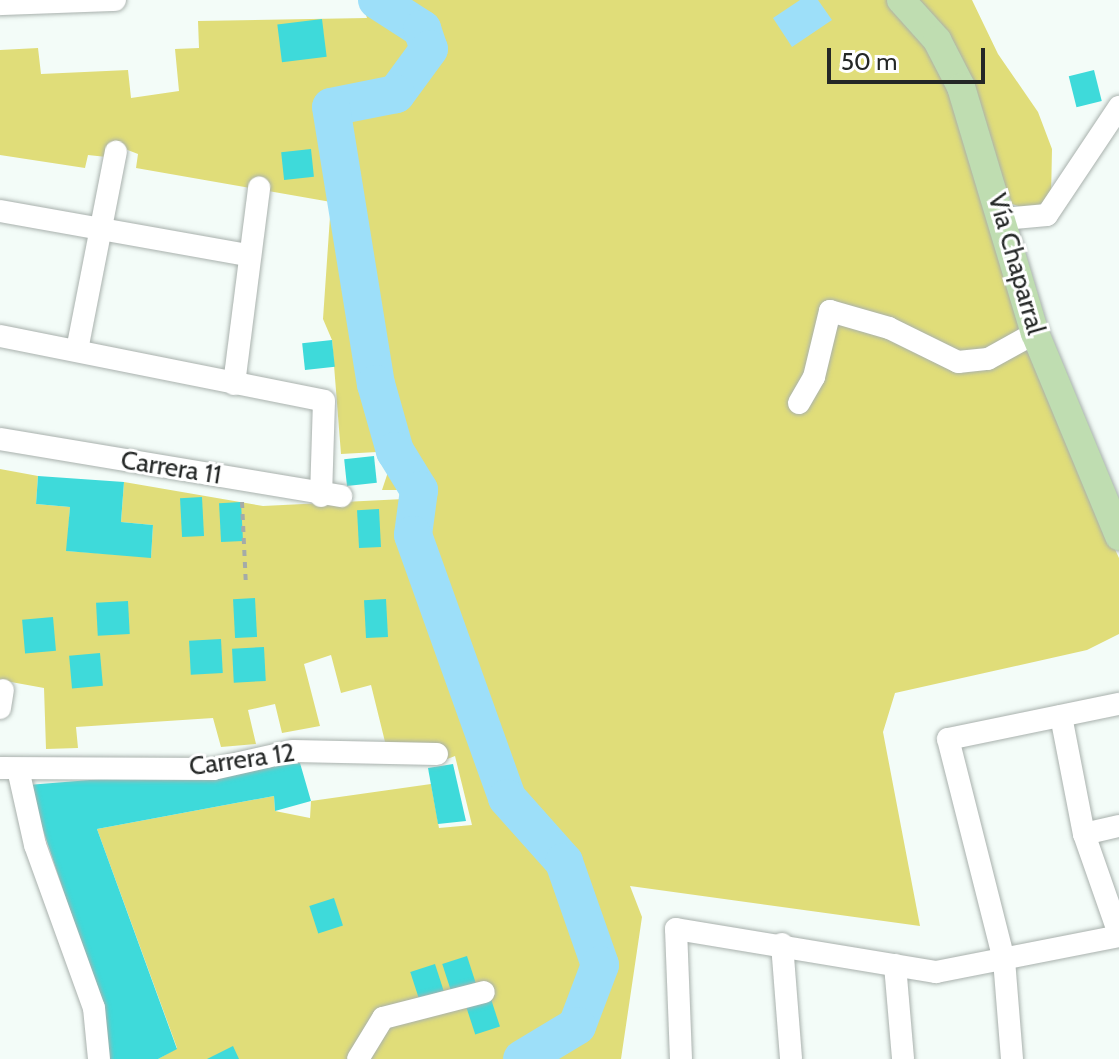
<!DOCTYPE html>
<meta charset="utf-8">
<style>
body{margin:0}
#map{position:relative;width:1119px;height:1059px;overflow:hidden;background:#f3fcf8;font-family:Cabin,sans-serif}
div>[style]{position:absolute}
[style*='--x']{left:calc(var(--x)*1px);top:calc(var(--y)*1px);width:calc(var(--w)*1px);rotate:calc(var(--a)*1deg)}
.green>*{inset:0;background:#e0dd79}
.water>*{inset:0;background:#9ddff9}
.river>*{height:38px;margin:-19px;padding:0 19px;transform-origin:19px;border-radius:19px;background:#9ddff9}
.building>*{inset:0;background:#3edada;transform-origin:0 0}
.path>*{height:4px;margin-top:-2px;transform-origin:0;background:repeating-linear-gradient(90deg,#a4aba8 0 6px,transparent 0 12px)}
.roads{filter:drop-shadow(0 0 2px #a9b1ad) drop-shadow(0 0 2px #a9b1ad)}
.minor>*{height:22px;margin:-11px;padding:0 11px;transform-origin:11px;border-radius:11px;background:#fff}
.major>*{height:28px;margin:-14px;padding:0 14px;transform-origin:14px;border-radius:14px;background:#bfddb1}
span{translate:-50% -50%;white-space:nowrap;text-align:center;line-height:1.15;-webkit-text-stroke:6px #fff;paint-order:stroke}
.street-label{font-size:26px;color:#242726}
.scale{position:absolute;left:827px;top:48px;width:158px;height:36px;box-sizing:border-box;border:4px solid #242726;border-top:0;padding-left:10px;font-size:24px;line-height:28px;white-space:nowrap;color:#242726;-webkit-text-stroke:6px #fff;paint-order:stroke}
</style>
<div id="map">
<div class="green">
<div style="clip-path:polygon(361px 0,897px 0,928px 40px,958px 104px,1072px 456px,1119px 558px,1119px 634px,1087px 650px,895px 693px,883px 732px,920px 926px,630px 886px,642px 917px,621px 1059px,158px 1059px,177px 1048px,97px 829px,274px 796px,275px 811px,310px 818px,311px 801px,431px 784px,439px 828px,472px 825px,455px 756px,442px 761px,388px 754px,371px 685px,341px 693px,331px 655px,304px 664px,320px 726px,282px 733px,275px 704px,248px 710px,256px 744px,221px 747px,213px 718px,76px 727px,78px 748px,46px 749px,44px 688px,0 680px,0 469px,38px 476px,36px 504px,70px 507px,67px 551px,151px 557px,153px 525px,121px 522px,124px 482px,263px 506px,404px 499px,402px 490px,382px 490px,395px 451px,341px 454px,332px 340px,323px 319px,331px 202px,136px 168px,138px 154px,120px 147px,116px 158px,88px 155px,85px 168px,0 155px,0 50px,38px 48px,41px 74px,128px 70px,131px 98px,179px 91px,175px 49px,199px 48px,198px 21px,367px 18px)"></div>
<div style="clip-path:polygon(911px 0,972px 0,998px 54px,1038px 112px,1052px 149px,1051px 198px,1030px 210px,1012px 204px,967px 81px)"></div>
</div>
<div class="water">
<div style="clip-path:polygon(800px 0,818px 0,832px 20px,792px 47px,773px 18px)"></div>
</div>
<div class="river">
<div style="--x:377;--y:0;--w:54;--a:32.8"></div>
<div style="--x:422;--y:29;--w:21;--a:71"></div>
<div style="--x:429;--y:49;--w:56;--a:126.3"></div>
<div style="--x:396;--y:94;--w:66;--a:168.7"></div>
<div style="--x:331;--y:107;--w:281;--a:80.8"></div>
<div style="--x:376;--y:384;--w:70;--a:74.2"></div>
<div style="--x:395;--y:451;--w:46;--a:58.4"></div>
<div style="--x:419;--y:490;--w:45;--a:97.6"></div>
<div style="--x:413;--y:535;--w:279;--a:70.3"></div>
<div style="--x:507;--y:798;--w:86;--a:48.3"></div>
<div style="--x:564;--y:862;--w:109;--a:70.7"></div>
<div style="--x:600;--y:965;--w:65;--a:110.7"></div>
<div style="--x:577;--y:1026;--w:64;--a:149"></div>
</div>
<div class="building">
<div style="left:322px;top:19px;width:38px;height:45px;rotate:83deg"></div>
<div style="left:1094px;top:70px;width:32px;height:26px;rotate:76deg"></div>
<div style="left:311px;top:149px;width:28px;height:30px;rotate:84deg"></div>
<div style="left:332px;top:340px;width:27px;height:30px;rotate:84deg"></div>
<div style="left:374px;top:456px;width:27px;height:30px;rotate:84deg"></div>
<div style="clip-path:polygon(38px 476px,124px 482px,121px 522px,153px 525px,151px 558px,66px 551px,70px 507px,36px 504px)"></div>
<div style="left:202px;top:497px;width:39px;height:22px;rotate:87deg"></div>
<div style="left:241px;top:502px;width:39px;height:22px;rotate:87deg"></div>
<div style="left:379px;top:509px;width:38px;height:22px;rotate:87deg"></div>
<div style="left:255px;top:598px;width:39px;height:22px;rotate:87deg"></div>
<div style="left:386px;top:599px;width:38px;height:22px;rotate:87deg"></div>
<div style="left:128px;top:601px;width:33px;height:32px;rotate:87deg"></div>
<div style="left:53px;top:617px;width:34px;height:31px;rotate:85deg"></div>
<div style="left:221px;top:639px;width:34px;height:32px;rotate:87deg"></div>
<div style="left:264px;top:647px;width:34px;height:32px;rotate:87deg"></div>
<div style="left:100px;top:653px;width:33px;height:31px;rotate:85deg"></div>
<div style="clip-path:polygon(300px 763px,311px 801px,275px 811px,274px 796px,97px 829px,177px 1049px,158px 1059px,107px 1059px,97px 991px,28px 785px)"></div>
<div style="clip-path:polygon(453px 764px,466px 821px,438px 824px,428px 768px)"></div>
<div style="left:334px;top:898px;width:29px;height:26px;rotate:72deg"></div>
<div style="left:467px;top:956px;width:28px;height:26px;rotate:72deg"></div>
<div style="left:435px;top:964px;width:28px;height:26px;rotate:72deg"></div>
<div style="left:491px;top:999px;width:29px;height:26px;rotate:72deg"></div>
<div style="clip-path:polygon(233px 1046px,239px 1059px,207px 1059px)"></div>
</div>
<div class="path">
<div style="--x:242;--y:502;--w:84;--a:87.3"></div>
</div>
<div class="roads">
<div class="minor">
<div style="--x:0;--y:4;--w:115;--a:-2"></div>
<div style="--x:0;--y:211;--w:252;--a:10.1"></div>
<div style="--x:1003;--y:219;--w:44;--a:-5.2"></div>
<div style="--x:1047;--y:215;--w:130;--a:-56.3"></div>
<div style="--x:0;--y:336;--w:330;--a:11.3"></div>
<div style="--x:324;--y:401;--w:95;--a:91.8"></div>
<div style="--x:77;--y:350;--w:202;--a:-78.9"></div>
<div style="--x:234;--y:384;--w:198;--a:-82.7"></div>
<div style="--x:799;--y:403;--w:30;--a:-60"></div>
<div style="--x:814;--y:377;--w:68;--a:-76.4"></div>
<div style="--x:830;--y:311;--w:61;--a:16.1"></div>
<div style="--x:889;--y:328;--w:77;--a:26.2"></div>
<div style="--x:958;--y:362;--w:30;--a:-6"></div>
<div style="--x:988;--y:359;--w:54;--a:-29"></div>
<div style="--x:0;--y:439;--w:346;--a:9.5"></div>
<div style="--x:0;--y:708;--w:18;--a:-81"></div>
<div style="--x:1061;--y:716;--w:120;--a:79"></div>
<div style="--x:1084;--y:834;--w:106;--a:70.7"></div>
<div style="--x:0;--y:768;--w:213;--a:0.3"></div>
<div style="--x:213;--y:769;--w:82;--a:-12.7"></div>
<div style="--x:293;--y:751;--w:144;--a:1.2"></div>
<div style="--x:18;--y:769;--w:78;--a:77.4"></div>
<div style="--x:35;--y:845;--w:173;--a:70.1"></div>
<div style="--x:94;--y:1008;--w:51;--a:84.4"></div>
<div style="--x:1084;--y:834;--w:36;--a:-13"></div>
<div style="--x:782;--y:944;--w:115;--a:85.5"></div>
<div style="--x:895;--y:965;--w:94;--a:85.1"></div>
<div style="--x:358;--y:1059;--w:48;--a:-58.6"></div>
<div style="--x:383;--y:1018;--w:104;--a:-14.4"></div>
<div style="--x:681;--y:1059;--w:130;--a:-92.2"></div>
<div style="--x:676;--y:929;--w:264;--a:9.4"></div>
<div style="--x:936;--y:972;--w:187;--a:-11.1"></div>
<div style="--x:1012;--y:1059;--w:99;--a:-94.6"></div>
<div style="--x:1004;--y:960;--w:228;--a:-104.2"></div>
<div style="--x:948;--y:739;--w:175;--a:-11.6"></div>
</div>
<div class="major">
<div style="--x:901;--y:0;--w:54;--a:48"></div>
<div style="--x:937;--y:40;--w:53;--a:62.9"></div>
<div style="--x:961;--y:87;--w:257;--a:73.3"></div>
<div style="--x:1035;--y:333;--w:220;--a:67.5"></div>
</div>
</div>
<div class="street-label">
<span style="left:1016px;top:264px;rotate:74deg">Vía Chaparral</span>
<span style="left:171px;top:468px;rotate:9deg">Carrera 11</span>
<span style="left:242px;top:760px;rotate:-8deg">Carrera 12</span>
</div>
<div class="scale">50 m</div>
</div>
